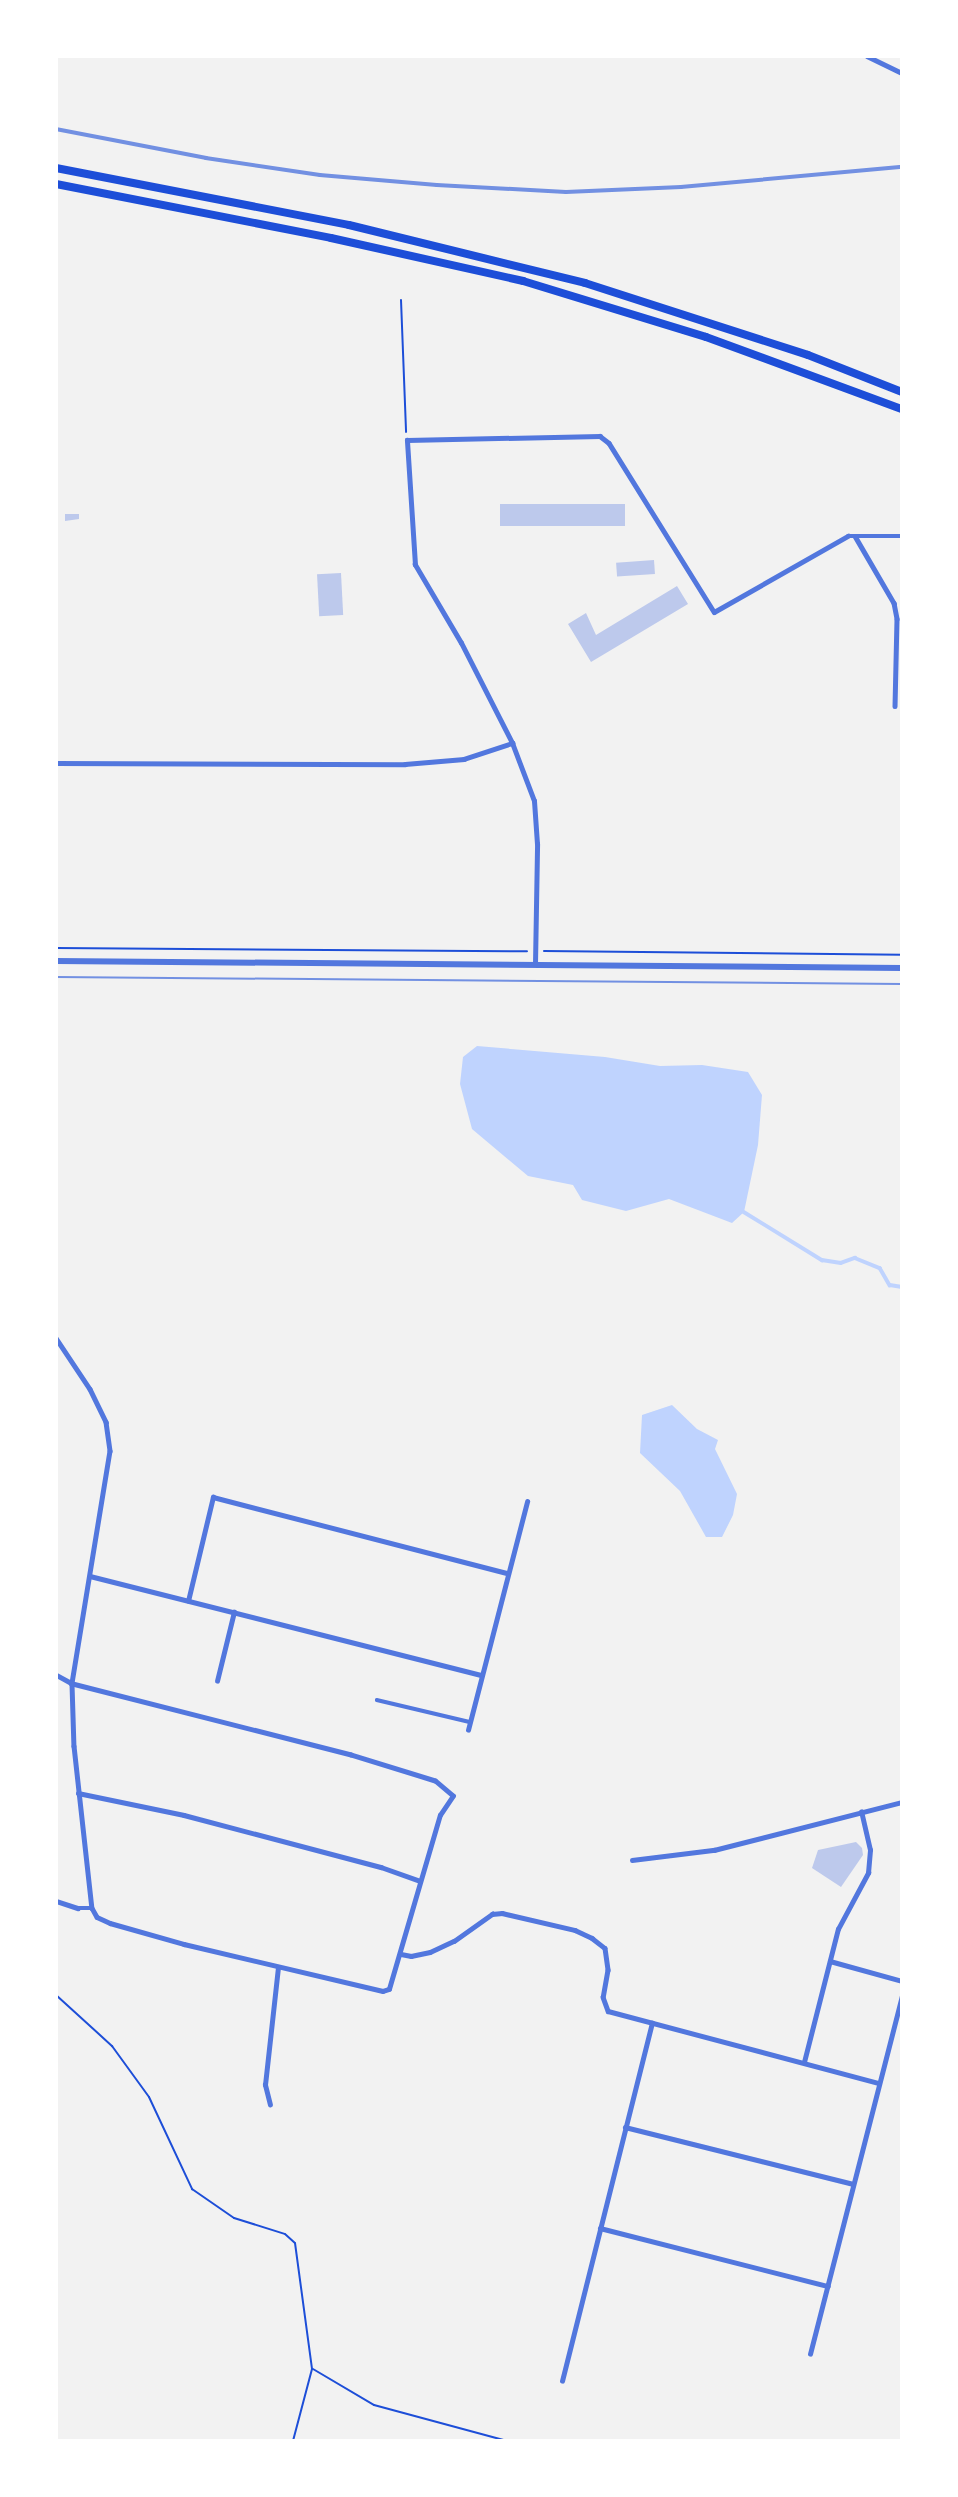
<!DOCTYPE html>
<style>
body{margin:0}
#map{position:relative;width:958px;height:2497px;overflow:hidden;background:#f2f2f2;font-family:Arial,sans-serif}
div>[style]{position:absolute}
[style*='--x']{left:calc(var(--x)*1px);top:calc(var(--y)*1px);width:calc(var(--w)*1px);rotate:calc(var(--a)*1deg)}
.water>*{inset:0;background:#bfd3fe}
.stream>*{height:3.5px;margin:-1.75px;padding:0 1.75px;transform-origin:1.75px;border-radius:1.75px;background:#bfd3fe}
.building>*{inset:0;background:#bdc9ec;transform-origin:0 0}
.path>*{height:2px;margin:-1px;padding:0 1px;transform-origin:1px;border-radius:1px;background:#1d4ed8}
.pedestrian>*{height:3.5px;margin:-1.75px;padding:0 1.75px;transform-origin:1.75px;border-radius:1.75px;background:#5277de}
.minor>*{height:4.5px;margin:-2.25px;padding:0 2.25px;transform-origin:2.25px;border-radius:2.25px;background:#5277de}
.tertiary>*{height:6px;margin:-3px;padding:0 3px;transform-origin:3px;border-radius:3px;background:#5277de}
.primary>*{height:8px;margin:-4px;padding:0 4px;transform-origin:4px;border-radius:4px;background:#1d4ed8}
.tram>*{height:2px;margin:-1px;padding:0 1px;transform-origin:1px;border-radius:1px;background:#7290e2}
.rail>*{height:3.5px;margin:-1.75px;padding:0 1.75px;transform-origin:1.75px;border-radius:1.75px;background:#7290e2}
span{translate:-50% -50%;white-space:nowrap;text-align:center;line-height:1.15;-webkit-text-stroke:7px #fff;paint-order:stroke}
.frame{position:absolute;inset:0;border:58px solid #fff;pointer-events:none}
</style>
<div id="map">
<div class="water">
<div style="clip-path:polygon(477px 1046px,605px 1057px,660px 1066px,702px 1065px,748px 1072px,762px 1095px,758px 1145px,744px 1212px,732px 1223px,669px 1199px,626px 1211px,582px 1200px,573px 1185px,528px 1176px,472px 1129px,460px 1084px,463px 1057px)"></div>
<div style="clip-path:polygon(672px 1405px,697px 1429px,718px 1440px,715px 1449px,737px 1494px,733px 1515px,722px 1537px,706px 1537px,680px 1491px,640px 1453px,642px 1415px)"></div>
</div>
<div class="stream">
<div style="--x:744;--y:1212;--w:92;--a:31.6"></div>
<div style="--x:822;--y:1260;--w:19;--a:9"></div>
<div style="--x:841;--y:1263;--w:15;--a:-20"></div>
<div style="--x:855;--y:1258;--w:27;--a:22"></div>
<div style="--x:880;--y:1268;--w:20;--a:60"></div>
<div style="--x:890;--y:1285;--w:12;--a:9"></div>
</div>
<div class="building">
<div style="left:625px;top:504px;width:22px;height:125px;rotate:90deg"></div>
<div style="clip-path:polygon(65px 514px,79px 514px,79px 519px,65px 521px)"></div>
<div style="left:654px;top:560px;width:14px;height:38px;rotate:86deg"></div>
<div style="left:341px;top:573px;width:42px;height:24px;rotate:87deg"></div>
<div style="clip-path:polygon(677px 586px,688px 604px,591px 662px,568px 624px,586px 613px,596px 635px)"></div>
<div style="clip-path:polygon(856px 1842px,862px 1848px,863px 1855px,841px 1887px,812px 1868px,818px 1850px)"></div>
</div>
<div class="path">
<div style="--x:401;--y:300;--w:132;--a:87.8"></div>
<div style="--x:56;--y:948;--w:471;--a:0.4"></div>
<div style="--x:544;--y:951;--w:358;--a:0.6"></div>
<div style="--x:56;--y:1995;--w:76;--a:42.3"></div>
<div style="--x:112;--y:2046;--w:63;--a:54"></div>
<div style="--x:149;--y:2097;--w:102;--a:64.9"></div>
<div style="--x:192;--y:2189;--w:51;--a:34.6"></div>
<div style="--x:234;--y:2218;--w:53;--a:17.4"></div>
<div style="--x:285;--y:2234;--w:13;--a:42"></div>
<div style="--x:295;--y:2243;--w:127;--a:82.3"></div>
<div style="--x:312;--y:2369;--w:74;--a:104.8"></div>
<div style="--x:313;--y:2369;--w:71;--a:30.5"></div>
<div style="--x:374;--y:2405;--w:138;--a:15.1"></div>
</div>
<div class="pedestrian">
<div style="--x:377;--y:1700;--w:96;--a:13.3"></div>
</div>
<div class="minor">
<div style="--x:867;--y:56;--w:39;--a:26"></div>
<div style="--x:855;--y:536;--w:78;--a:59.8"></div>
<div style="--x:894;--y:603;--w:16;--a:79"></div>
<div style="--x:897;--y:619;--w:87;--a:91.3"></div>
<div style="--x:56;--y:763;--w:349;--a:0.2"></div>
<div style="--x:405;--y:764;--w:59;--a:-4.8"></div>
<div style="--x:464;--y:759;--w:51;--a:-18.4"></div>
<div style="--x:535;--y:964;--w:120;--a:-89"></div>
<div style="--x:537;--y:844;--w:43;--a:-94"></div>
<div style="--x:534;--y:801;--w:62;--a:-110.8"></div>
<div style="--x:512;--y:743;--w:112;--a:-117"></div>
<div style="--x:461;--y:643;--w:91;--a:-120.5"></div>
<div style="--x:415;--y:565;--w:125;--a:-93.7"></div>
<div style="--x:407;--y:440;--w:193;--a:-1.2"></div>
<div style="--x:600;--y:436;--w:11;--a:38"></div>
<div style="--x:609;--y:443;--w:199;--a:58.1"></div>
<div style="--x:714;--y:612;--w:154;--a:-29.6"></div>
<div style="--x:848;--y:536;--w:54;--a:0"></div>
<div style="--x:56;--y:1338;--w:61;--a:56.3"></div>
<div style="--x:90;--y:1389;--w:37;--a:64"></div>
<div style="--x:106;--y:1422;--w:29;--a:82"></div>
<div style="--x:110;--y:1451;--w:236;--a:99.3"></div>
<div style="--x:72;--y:1684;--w:62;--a:88.2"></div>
<div style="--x:74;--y:1746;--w:163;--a:83.7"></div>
<div style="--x:92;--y:1908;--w:10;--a:61"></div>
<div style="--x:97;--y:1917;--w:14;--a:25"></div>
<div style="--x:110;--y:1923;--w:77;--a:15.8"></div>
<div style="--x:184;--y:1944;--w:204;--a:13.3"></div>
<div style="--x:383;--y:1991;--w:6;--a:-18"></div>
<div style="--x:389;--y:1989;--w:181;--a:-73.7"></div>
<div style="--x:440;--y:1815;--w:23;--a:-56"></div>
<div style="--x:453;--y:1796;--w:23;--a:-140"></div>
<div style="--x:435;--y:1781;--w:88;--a:-162.8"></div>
<div style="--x:351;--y:1755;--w:288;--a:-165.7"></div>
<div style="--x:72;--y:1684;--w:18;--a:-151"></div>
<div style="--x:90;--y:1576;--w:404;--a:14.2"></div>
<div style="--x:188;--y:1601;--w:107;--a:-76.5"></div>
<div style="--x:213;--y:1497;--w:304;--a:14.5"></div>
<div style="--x:217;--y:1681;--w:71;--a:-76.2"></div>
<div style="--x:468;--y:1730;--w:236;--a:-75.5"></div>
<div style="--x:78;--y:1793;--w:108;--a:11.7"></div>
<div style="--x:184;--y:1815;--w:204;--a:14.8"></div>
<div style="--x:381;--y:1867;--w:41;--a:19.7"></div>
<div style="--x:632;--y:1860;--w:83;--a:-7"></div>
<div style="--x:714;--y:1850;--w:194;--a:-14.3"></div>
<div style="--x:56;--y:1901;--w:23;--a:18"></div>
<div style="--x:78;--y:1908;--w:14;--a:0"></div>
<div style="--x:401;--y:1954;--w:10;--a:11"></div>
<div style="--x:411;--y:1956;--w:19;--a:-12"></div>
<div style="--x:430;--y:1952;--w:26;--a:-25"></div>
<div style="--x:454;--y:1941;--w:47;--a:-35.4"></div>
<div style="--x:492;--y:1914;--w:10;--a:-6"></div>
<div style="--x:502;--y:1913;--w:75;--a:13.1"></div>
<div style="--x:575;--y:1930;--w:19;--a:25"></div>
<div style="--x:592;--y:1938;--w:16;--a:38"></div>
<div style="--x:605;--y:1948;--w:22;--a:82"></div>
<div style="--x:608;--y:1970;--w:27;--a:100"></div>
<div style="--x:603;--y:1997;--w:15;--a:70"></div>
<div style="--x:608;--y:2011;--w:280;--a:14.9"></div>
<div style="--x:830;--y:1961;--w:75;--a:15.5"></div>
<div style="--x:804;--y:2062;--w:137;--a:-75.7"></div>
<div style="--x:838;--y:1929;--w:64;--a:-61.8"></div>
<div style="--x:868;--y:1873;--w:23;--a:-85"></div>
<div style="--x:870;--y:1850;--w:39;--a:-103"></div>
<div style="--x:270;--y:2105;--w:21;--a:-104"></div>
<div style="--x:265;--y:2085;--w:118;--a:-83.7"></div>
<div style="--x:625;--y:2127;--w:235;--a:14"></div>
<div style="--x:600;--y:2228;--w:235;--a:14.3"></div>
<div style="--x:810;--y:2354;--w:371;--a:-75.6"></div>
<div style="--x:562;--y:2381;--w:369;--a:-75.9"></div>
</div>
<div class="tertiary">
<div style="--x:56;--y:961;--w:846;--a:0.47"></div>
</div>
<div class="primary">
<div style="--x:56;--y:168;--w:298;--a:11"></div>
<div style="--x:349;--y:225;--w:243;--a:13.8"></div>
<div style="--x:585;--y:283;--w:234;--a:17.9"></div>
<div style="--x:808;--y:355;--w:101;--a:21.5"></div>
<div style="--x:56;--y:184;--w:280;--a:11.1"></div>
<div style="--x:331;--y:238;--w:197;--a:12.6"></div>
<div style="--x:523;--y:281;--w:191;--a:17"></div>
<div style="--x:706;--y:337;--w:209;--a:20.2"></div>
</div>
<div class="tram">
<div style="--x:56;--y:977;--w:846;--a:0.47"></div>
</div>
<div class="rail">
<div style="--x:56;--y:129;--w:153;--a:10.9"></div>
<div style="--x:206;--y:158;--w:115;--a:8.5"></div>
<div style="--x:320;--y:175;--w:117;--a:4.9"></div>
<div style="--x:437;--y:185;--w:129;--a:3.1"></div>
<div style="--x:566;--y:192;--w:115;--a:-2.5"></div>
<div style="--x:681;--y:187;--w:222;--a:-5.2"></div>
</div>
<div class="frame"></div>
</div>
